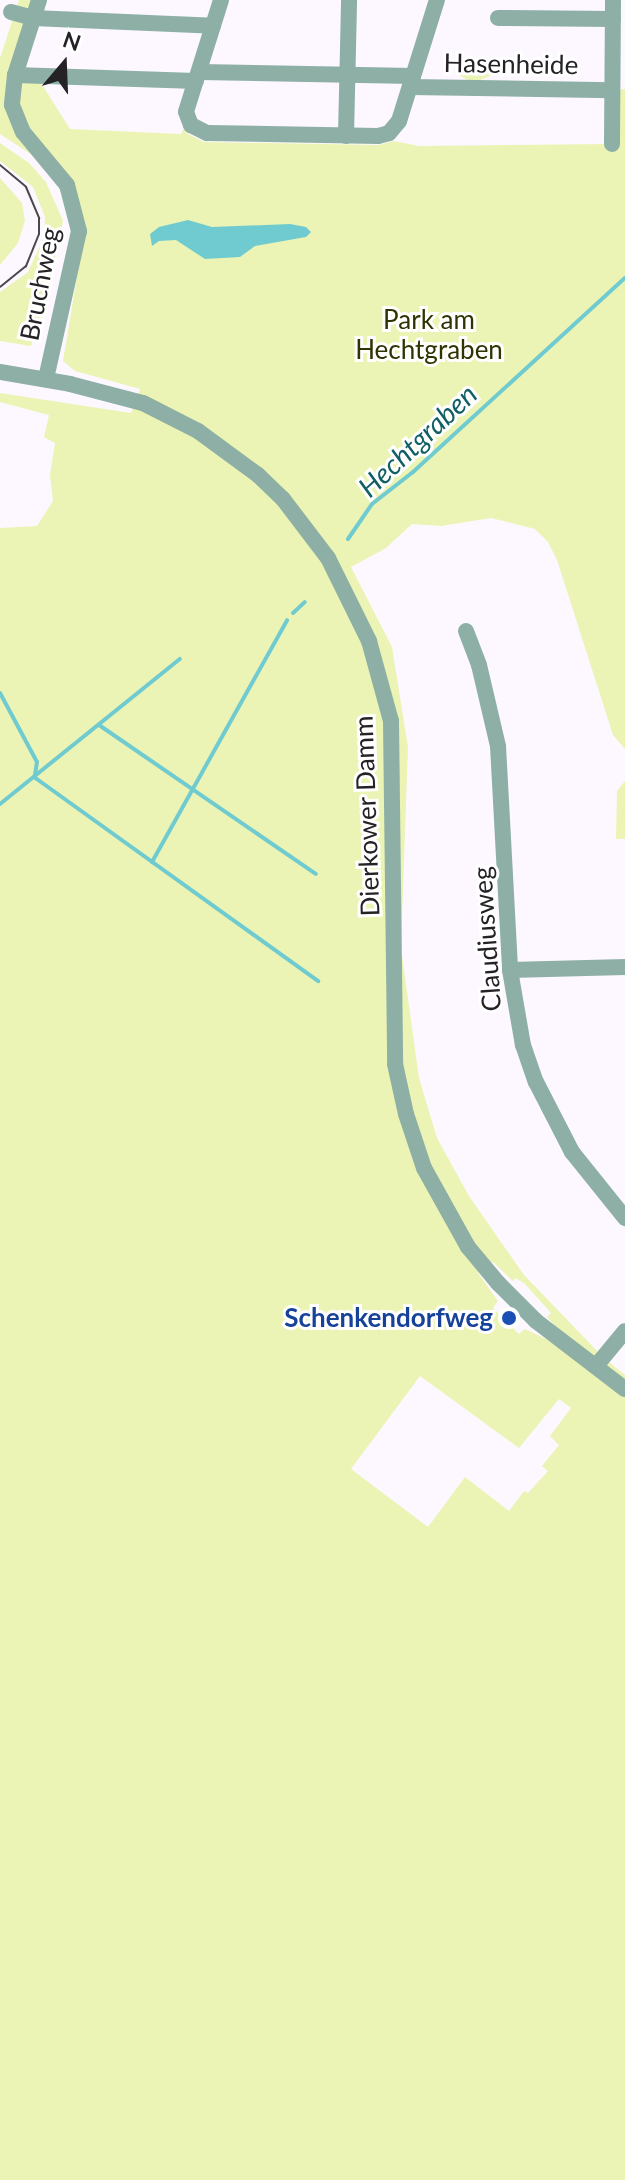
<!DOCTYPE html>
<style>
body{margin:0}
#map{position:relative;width:625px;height:2180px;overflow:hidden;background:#fdf8ff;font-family:Lato,sans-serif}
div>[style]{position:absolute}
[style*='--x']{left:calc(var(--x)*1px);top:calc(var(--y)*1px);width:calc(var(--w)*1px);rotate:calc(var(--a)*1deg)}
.green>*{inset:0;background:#ebf4b4}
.water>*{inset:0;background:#70cbd0}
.stream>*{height:4px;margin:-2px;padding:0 2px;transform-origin:2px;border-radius:2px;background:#70cbd0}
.minor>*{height:16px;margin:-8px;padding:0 8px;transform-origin:8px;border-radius:8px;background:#8dafa6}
.tram>*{height:2px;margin:-1px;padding:0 1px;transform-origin:1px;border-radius:1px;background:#4b484d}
.dots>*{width:22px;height:22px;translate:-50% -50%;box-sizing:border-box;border:4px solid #fff;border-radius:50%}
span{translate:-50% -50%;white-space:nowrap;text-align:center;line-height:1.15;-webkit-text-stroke:6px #fff;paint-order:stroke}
.street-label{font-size:26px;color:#252226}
.park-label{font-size:26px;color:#2f3400}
.transit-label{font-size:26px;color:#164399;font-weight:700}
.right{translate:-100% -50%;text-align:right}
.water-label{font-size:28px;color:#115f64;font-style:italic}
.north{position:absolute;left:24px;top:24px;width:80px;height:80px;-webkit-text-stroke:6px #fff;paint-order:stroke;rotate:19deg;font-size:22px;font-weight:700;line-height:32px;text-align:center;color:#252226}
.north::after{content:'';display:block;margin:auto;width:28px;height:36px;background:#252226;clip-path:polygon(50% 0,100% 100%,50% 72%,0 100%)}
</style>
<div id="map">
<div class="green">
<div style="clip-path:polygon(19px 0,34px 0,9px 78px,38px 159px,0 134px,0 58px)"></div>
<div style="clip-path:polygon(483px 58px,490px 76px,473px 83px,455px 73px,475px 59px)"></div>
<div style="clip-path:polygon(evenodd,19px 82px,41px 83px,70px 129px,181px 134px,184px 128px,188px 134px,204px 142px,379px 145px,394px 141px,419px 146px,612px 144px,612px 90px,625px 89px,625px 749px,613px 735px,557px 560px,548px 542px,535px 529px,491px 518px,441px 526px,412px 524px,386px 548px,351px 567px,392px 647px,408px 747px,401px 948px,419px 1078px,437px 1138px,469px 1196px,524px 1275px,603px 1357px,625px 1375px,625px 2180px,0 2180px,0 528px,37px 526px,53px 501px,50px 475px,55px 443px,44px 437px,49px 415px,0 402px,0 393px,131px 413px,140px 389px,75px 371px,63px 361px,84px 235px,26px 125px,20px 107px,19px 82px,493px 1262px,513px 1281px,516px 1278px,525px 1284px,551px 1313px,547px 1317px,560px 1331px,550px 1341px,525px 1329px,519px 1334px,493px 1308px,498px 1301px,478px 1273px,493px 1262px,19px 82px,420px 1376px,519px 1448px,559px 1399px,571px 1408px,550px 1436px,559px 1445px,542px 1466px,548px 1471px,528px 1493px,524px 1491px,509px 1511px,465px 1477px,428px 1527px,351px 1469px,420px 1376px)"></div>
<div style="clip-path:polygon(0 143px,29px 163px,46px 182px,63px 221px,45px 305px,31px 346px,0 341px,0 292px,28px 272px,44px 237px,45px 217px,33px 187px,0 161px)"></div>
<div style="clip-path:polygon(0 178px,22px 203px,25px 221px,18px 243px,0 265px)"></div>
<div style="clip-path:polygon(625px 781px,625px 839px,616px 839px,617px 791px)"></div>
</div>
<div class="water">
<div style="clip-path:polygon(188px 220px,212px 227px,290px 224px,306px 227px,311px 232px,306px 237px,255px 246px,240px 257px,205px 259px,176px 240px,159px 241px,152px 246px,150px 234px,159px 227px)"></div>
</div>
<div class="stream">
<div style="--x:348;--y:539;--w:42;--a:-55.6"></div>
<div style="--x:372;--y:504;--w:52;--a:-38"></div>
<div style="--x:413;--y:472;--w:287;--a:-42.5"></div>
<div style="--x:293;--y:613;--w:16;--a:-43"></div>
<div style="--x:0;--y:693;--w:78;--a:61.8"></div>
<div style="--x:37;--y:762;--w:13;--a:99"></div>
<div style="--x:99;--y:725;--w:263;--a:34.5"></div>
<div style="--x:34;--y:777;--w:350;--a:35.7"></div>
<div style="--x:0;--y:804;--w:231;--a:-38.9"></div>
<div style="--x:152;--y:862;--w:277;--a:-60.8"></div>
</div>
<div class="minor">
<div style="--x:39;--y:0;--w:79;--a:107.7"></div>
<div style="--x:15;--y:75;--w:30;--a:96"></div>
<div style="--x:12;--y:105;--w:29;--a:68"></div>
<div style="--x:23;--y:132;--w:69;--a:50.3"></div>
<div style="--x:67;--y:185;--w:48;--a:75.4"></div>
<div style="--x:79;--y:231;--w:152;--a:102.6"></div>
<div style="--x:221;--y:0;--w:117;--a:107.4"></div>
<div style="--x:186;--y:112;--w:14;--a:69"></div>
<div style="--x:191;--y:125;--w:18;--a:27"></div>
<div style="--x:207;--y:133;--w:171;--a:1"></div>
<div style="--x:378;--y:136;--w:11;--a:-15"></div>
<div style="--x:389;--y:133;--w:16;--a:-50"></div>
<div style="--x:399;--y:121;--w:127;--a:-72.6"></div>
<div style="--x:11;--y:12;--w:23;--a:15"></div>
<div style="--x:33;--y:18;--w:180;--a:2.5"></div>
<div style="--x:498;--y:18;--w:115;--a:0.5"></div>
<div style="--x:199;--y:72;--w:214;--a:1.1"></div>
<div style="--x:15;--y:75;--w:181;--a:1.9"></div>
<div style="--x:410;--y:87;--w:202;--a:0.9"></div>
<div style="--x:346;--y:136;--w:136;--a:-88.7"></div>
<div style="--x:612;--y:144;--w:144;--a:-89.6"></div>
<div style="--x:0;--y:372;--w:71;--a:9.7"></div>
<div style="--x:70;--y:384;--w:75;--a:14.6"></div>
<div style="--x:143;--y:403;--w:62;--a:27"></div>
<div style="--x:198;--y:431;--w:74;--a:36.3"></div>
<div style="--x:258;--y:475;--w:35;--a:44"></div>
<div style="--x:283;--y:499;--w:74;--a:52.7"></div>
<div style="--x:328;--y:558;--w:93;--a:63.7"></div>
<div style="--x:369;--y:641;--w:83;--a:74.6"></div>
<div style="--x:391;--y:721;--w:343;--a:89.3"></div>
<div style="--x:395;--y:1064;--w:51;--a:77.6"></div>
<div style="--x:406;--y:1114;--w:57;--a:71.6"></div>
<div style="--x:424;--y:1168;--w:90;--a:60.9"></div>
<div style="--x:468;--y:1247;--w:47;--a:50.2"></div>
<div style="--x:498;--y:1283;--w:54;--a:45"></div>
<div style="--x:536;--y:1321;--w:112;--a:37.4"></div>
<div style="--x:466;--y:631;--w:36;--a:69"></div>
<div style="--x:479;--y:665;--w:83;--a:76.8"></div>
<div style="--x:498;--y:746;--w:224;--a:86.9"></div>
<div style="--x:510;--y:970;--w:76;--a:80.2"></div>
<div style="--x:523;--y:1045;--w:39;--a:71"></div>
<div style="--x:536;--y:1082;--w:79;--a:62.8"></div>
<div style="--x:572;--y:1152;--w:85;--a:51.2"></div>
<div style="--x:510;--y:970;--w:115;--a:-1.5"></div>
<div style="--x:596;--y:1366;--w:45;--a:-50.4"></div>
</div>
<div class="tram">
<div style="--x:0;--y:165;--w:34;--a:40"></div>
<div style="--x:26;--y:187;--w:34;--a:67"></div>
<div style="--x:39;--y:218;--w:16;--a:90"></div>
<div style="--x:39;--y:234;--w:35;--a:112"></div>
<div style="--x:26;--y:266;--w:33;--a:141"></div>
</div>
<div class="dots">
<div style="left:509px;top:1318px;background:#1a4fb4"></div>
</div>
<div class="street-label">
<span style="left:511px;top:64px;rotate:1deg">Hasenheide</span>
<span style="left:40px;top:284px;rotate:-79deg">Bruchweg</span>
<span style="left:367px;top:816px;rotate:-92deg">Dierkower Damm</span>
<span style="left:487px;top:939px;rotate:-94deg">Claudiusweg</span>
</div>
<div class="park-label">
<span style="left:429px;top:335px">Park am<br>Hechtgraben</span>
</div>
<div class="transit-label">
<span class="right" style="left:493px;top:1318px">Schenkendorfweg</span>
</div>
<div class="water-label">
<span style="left:417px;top:440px;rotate:-43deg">Hechtgraben</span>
</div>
<div class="north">N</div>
</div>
